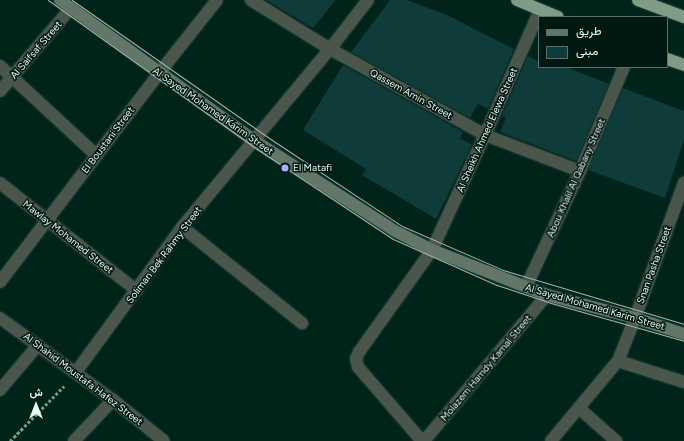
<!DOCTYPE html>
<meta charset="utf-8">
<style>
body{margin:0}
#map{position:relative;width:684px;height:441px;overflow:hidden;background:#00231a;font-family:Figtree,Vazirmatn,sans-serif}
div>[style]{position:absolute}
[style*='--x']{left:calc(var(--x)*1px);top:calc(var(--y)*1px);width:calc(var(--w)*1px);rotate:calc(var(--a)*1deg)}
.building>*{inset:0;background:#0f3b3a}
.path>*{height:2.5px;margin-top:-1.25px;transform-origin:0;background:repeating-linear-gradient(90deg,#7b968e 0 3px,transparent 0 5px)}
.roads{filter:drop-shadow(0 0 1px #204138) drop-shadow(0 0 1px #204138)}
.service>*{height:12px;margin:-6px;padding:0 6px;transform-origin:6px;border-radius:6px;background:#4a564c}
.minor>*{height:12px;margin:-6px;padding:0 6px;transform-origin:6px;border-radius:6px;background:#4a564c}
.secondary>*{height:12px;margin:-6px;padding:0 6px;transform-origin:6px;border-radius:6px;background:#637668}
.trunk>*{height:12px;margin:-6px;padding:0 6px;transform-origin:6px;border-radius:6px;background:#809c86}
.tram>*{height:1px;margin:-0.5px;padding:0 0.5px;transform-origin:0.5px;border-radius:0.5px;background:#9db6ae}
.dots>*{width:11px;height:11px;translate:-50% -50%;box-sizing:border-box;border:2px solid #001811;border-radius:50%}
span{translate:-50% -50%;white-space:nowrap;text-align:center;line-height:1.15;-webkit-text-stroke:3px #001811;paint-order:stroke}
.street-label{font-size:10px;color:#e4f8f1}
.poi-label{font-size:10px;color:#e4f8f1}
.left{translate:0 -50%;text-align:left}
.legend{position:absolute;left:538px;top:16px;width:130px;height:52px;box-sizing:border-box;background:#001811;border:1px solid #5b726b;margin:0;padding:5px 7px;list-style:none;font-size:12px;color:#e4f8f1}
.legend li{display:flex;align-items:center;gap:8px;height:20px}
.legend b{width:20px;border:1px solid #5b726b}
.north{position:absolute;left:16px;top:385px;width:40px;height:40px;-webkit-text-stroke:3px #001811;paint-order:stroke;rotate:0deg;font-size:11px;font-weight:700;line-height:16px;text-align:center;color:#e4f8f1}
.north::after{content:'';display:block;margin:auto;width:14px;height:18px;background:#e4f8f1;clip-path:polygon(50% 0,100% 100%,50% 72%,0 100%)}
</style>
<div id="map">
<div class="building">
<div style="clip-path:polygon(266px 0,336px 0,313px 28px)"></div>
<div style="clip-path:polygon(390px 0,407px 0,447px 15px,514px 49px,488px 109px,478px 104px,470px 118px,351px 52px)"></div>
<div style="clip-path:polygon(528px 56px,539px 62px,539px 67px,566px 67px,609px 84px,576px 161px,500px 132px,506px 118px,502px 116px)"></div>
<div style="clip-path:polygon(343px 65px,463px 132px,460px 138px,472px 145px,436px 219px,362px 175px,366px 169px,303px 130px)"></div>
<div style="clip-path:polygon(623px 88px,684px 111px,684px 140px,665px 198px,588px 170px)"></div>
</div>
<div class="path">
<div style="--x:10;--y:441;--w:77;--a:-45.5"></div>
</div>
<div class="roads">
<div class="service">
<div style="--x:618;--y:361;--w:69;--a:17.7"></div>
<div style="--x:0;--y:390;--w:59;--a:-49.8"></div>
<div style="--x:74;--y:441;--w:57;--a:-46.4"></div>
</div>
<div class="minor">
<div style="--x:251;--y:0;--w:93;--a:31.8"></div>
<div style="--x:330;--y:49;--w:177;--a:29"></div>
<div style="--x:485;--y:135;--w:102;--a:20.8"></div>
<div style="--x:0;--y:66;--w:131;--a:42.8"></div>
<div style="--x:0;--y:91;--w:109;--a:-49.5"></div>
<div style="--x:0;--y:183;--w:174;--a:38.2"></div>
<div style="--x:182;--y:227;--w:154;--a:38.7"></div>
<div style="--x:0;--y:282;--w:258;--a:-52.7"></div>
<div style="--x:156;--y:77;--w:98;--a:-51.6"></div>
<div style="--x:526;--y:287;--w:128;--a:-65"></div>
<div style="--x:580;--y:171;--w:113;--a:-67.1"></div>
<div style="--x:0;--y:318;--w:140;--a:36"></div>
<div style="--x:113;--y:400;--w:65;--a:38.8"></div>
<div style="--x:76;--y:372;--w:180;--a:-53.8"></div>
<div style="--x:182;--y:227;--w:231;--a:-50.3"></div>
<div style="--x:330;--y:49;--w:62;--a:-52.2"></div>
<div style="--x:579;--y:408;--w:50;--a:41.7"></div>
<div style="--x:422;--y:441;--w:98;--a:-130.9"></div>
<div style="--x:358;--y:367;--w:8;--a:-104"></div>
<div style="--x:356;--y:359;--w:8;--a:-67"></div>
<div style="--x:359;--y:352;--w:125;--a:-54.4"></div>
<div style="--x:432;--y:250;--w:127;--a:-65.3"></div>
<div style="--x:485;--y:135;--w:137;--a:-66.3"></div>
<div style="--x:424;--y:441;--w:191;--a:-49.9"></div>
<div style="--x:551;--y:441;--w:104;--a:-50.1"></div>
<div style="--x:618;--y:361;--w:46;--a:-68.4"></div>
<div style="--x:635;--y:318;--w:144;--a:-70.1"></div>
</div>
<div class="secondary">
<div style="--x:60;--y:0;--w:241;--a:35.9"></div>
<div style="--x:255;--y:141;--w:166;--a:32.7"></div>
<div style="--x:395;--y:231;--w:42;--a:27.2"></div>
<div style="--x:432;--y:250;--w:123;--a:21.4"></div>
<div style="--x:547;--y:295;--w:91;--a:14.6"></div>
<div style="--x:635;--y:318;--w:52;--a:18.1"></div>
</div>
<div class="trunk">
<div style="--x:517;--y:0;--w:44;--a:22.5"></div>
<div style="--x:638;--y:0;--w:49;--a:20.3"></div>
<div style="--x:667;--y:59;--w:18;--a:19"></div>
</div>
</div>
<div class="tram">
<div style="--x:48;--y:0;--w:257;--a:35.5"></div>
<div style="--x:257;--y:149;--w:163;--a:33.5"></div>
<div style="--x:393;--y:239;--w:114;--a:23.9"></div>
<div style="--x:497;--y:285;--w:57;--a:18.4"></div>
<div style="--x:551;--y:303;--w:138;--a:15.9"></div>
<div style="--x:72;--y:0;--w:248;--a:35"></div>
<div style="--x:275;--y:142;--w:152;--a:33.5"></div>
<div style="--x:402;--y:226;--w:110;--a:23.5"></div>
<div style="--x:503;--y:270;--w:189;--a:16.6"></div>
</div>
<div class="dots">
<div style="left:285px;top:168px;background:#a2b2fd"></div>
</div>
<div class="street-label">
<span style="left:36px;top:50px;rotate:-49deg">Al Saifsaf Street</span>
<span style="left:411px;top:94px;rotate:29deg">Qassem Amin Street</span>
<span style="left:213px;top:111px;rotate:35deg">Al Sayed Mohamed Karim Street</span>
<span style="left:487px;top:130px;rotate:-66deg">Al Sheikh Ahmed Elewa Street</span>
<span style="left:108px;top:140px;rotate:-53deg">El Boustani Street</span>
<span style="left:576px;top:178px;rotate:-66deg">Abou Khalil Al Qabany Street</span>
<span style="left:68px;top:237px;rotate:38deg">Mawlay Mohamed Street</span>
<span style="left:164px;top:255px;rotate:-53deg">Soliman Bek Rahmy Street</span>
<span style="left:654px;top:265px;rotate:-70deg">Snan Pasha Street</span>
<span style="left:595px;top:307px;rotate:16deg">Al Sayed Mohamed Karim Street</span>
<span style="left:486px;top:368px;rotate:-50deg">Molazem Hamdy Kamal Street</span>
<span style="left:83px;top:379px;rotate:37deg">Al Shahid Moustafa Hafez Street</span>
</div>
<div class="poi-label">
<span class="left" style="left:293px;top:168px">El Matafi</span>
</div>
<ul class="legend">
<li><b style="height:5px;background:#637668"></b>طريق</li>
<li><b style="height:11px;background:#0f3b3a"></b>مبنى</li>
</ul>
<div class="north">ش</div>
</div>
